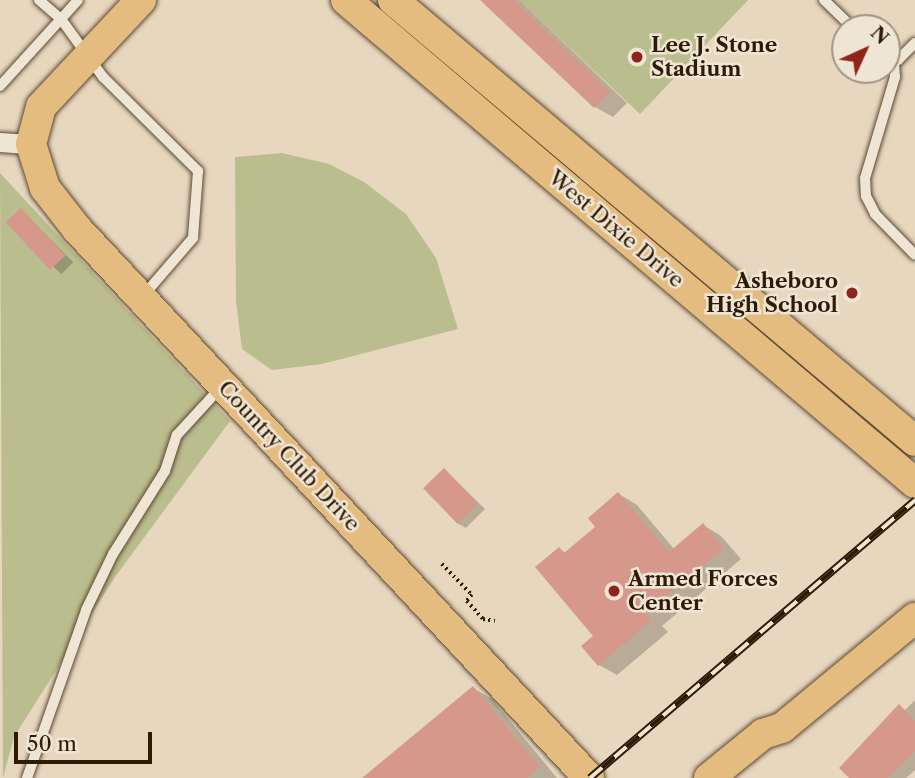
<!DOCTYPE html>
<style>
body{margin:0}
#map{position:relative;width:915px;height:778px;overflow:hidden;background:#e7d7be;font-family:"Libre Caslon Text",serif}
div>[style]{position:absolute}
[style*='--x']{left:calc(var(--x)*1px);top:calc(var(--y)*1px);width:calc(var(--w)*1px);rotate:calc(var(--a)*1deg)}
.green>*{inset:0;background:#babd8e}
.shadow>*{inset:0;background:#0003;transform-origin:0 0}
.building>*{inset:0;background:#d6988a;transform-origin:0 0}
.path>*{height:3.5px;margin-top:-1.75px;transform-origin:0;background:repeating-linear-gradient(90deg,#2f1a03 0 2px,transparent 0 5.5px)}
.roads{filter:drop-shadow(0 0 2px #5d4932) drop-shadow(0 0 2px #5d4932)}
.lane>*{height:10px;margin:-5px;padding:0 5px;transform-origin:5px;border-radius:5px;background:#efe5d5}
.street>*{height:19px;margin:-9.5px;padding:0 9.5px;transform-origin:9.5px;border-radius:9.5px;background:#efe5d5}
.primary>*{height:30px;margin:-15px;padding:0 15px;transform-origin:15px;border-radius:15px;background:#e4bc7f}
.rail>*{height:8px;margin-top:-4px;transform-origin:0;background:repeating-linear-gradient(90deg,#efe5d5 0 16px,#2f1a03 0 32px);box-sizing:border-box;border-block:2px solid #2f1a03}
.dots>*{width:19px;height:19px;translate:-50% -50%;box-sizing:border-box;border:4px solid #efe5d5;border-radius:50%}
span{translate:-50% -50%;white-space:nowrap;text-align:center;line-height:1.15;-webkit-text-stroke:5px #efe5d5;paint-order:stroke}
.poi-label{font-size:21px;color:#2f1a03;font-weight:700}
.left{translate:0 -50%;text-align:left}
.right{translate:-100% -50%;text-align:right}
.street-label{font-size:21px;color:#2f1a03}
.north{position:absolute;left:831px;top:14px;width:70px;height:70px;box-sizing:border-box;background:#efe5d5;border:2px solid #a29481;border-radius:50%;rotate:45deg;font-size:19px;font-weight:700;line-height:28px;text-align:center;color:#2f1a03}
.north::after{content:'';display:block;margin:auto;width:24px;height:32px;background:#8f2418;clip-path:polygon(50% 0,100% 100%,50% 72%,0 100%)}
.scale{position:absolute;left:14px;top:732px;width:138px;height:32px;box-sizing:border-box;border:4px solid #2f1a03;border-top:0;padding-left:9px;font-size:21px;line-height:24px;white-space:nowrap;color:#2f1a03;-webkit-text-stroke:5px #efe5d5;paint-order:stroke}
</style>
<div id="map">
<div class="green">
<div style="clip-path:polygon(519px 0,748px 0,640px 114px)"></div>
<div style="clip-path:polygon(282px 153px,329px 164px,364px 182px,406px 214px,436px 258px,458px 329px,322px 364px,272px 370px,242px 349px,236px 301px,235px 157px)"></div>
<div style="clip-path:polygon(0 173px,230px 421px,115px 577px,14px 737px,3px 778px)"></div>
</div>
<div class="shadow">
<div style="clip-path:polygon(482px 0,519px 0,627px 103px,613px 117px,595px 107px)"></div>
<div style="left:21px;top:210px;width:74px;height:17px;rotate:45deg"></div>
<div style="clip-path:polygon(445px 470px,485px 509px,466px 528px,457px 523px)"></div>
<div style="clip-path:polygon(619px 494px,637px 505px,674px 549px,703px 525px,721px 536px,741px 559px,662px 626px,668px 632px,617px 675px,599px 665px,596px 636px,559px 549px,567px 553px,598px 527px)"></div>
<div style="clip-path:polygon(473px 688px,492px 699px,557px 778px,364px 778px)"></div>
<div style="clip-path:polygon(915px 700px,915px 770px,906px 778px,851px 778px,899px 707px,905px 710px)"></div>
</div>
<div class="building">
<div style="clip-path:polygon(480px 0,514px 0,610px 92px,594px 108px)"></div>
<div style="left:21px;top:208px;width:65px;height:21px;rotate:47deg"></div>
<div style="left:444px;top:468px;width:49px;height:29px;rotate:46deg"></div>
<div style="clip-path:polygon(618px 492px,669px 552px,703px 523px,724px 548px,645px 614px,651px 621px,598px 666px,581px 646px,593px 636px,535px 567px,559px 547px,564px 553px,595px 527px,588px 518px)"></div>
<div style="clip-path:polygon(473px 686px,540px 767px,527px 778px,362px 778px)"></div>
<div style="clip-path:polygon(899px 704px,915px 721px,915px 751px,888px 778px,849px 778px,839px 768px)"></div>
</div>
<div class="path">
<div style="--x:442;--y:564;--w:43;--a:45.9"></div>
<div style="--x:472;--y:595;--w:8;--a:130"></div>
<div style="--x:467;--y:601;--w:24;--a:48"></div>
<div style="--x:483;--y:619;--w:12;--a:9"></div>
</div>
<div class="roads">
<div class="lane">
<div style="--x:39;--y:0;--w:29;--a:41"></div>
<div style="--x:61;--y:19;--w:25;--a:-48"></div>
<div style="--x:824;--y:0;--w:40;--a:44"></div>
<div style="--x:887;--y:60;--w:11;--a:0"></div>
<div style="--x:898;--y:60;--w:24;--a:-45"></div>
<div style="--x:894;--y:63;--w:14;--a:86"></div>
<div style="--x:895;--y:77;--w:105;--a:106.5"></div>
<div style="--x:865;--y:178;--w:18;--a:87"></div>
<div style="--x:866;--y:196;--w:20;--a:63"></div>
<div style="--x:875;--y:214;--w:57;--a:45.7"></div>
<div style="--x:0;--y:86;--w:91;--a:-47.7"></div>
<div style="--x:61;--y:19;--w:72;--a:54.1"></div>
<div style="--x:103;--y:77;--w:134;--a:44.7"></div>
<div style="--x:198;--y:171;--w:67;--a:94.3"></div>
<div style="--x:193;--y:238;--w:75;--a:130.7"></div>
<div style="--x:27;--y:778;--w:178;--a:-70.6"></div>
<div style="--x:86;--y:610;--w:62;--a:-64.3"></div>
<div style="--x:113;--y:554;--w:98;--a:-57.9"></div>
<div style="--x:165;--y:471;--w:38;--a:-72"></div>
<div style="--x:177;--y:435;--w:64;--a:-47.5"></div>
</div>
<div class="street">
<div style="--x:0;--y:142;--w:31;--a:4"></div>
</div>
<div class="primary">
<div style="--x:141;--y:0;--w:146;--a:133.1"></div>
<div style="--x:41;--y:107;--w:38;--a:105"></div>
<div style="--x:31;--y:144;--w:46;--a:72.3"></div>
<div style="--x:45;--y:188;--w:52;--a:52"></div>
<div style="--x:77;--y:229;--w:751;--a:47"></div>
<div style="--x:346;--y:0;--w:746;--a:40.33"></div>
<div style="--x:393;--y:0;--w:683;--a:40.19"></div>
<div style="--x:709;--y:778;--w:70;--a:-39.2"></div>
<div style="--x:763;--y:734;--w:20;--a:-18"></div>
<div style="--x:782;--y:728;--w:173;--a:-39.6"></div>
</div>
</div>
<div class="rail">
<div style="--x:590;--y:778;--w:428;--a:-40.5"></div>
</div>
<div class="dots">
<div style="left:637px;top:57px;background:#8f2418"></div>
<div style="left:852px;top:293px;background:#8f2418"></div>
<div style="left:614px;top:591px;background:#8f2418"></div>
</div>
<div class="poi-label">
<span class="left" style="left:651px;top:57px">Lee J. Stone<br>Stadium</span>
<span class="right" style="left:838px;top:293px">Asheboro<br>High School</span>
<span class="left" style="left:628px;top:591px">Armed Forces<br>Center</span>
</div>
<div class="street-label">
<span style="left:616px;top:229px;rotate:40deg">West Dixie Drive</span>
<span style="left:289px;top:456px;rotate:47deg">Country Club Drive</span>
</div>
<div class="north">N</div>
<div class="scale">50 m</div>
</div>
